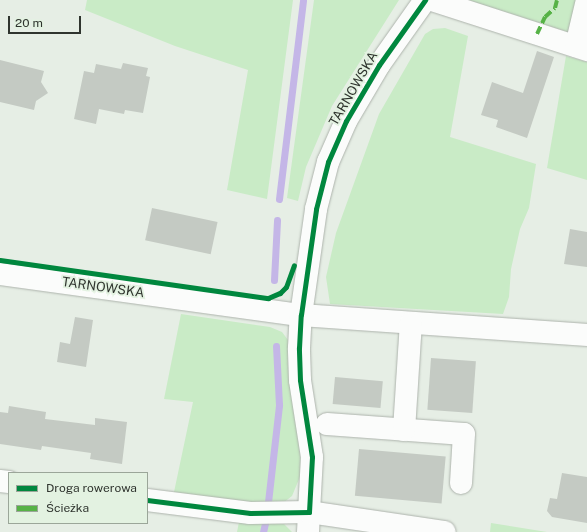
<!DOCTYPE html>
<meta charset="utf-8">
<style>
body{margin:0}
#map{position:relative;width:587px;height:532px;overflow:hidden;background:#e6eee5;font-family:"Public Sans",sans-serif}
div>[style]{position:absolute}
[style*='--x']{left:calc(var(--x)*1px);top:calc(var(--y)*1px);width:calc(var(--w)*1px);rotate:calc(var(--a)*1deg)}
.green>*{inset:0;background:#c9ebc6}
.stream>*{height:7px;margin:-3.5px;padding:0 3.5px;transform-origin:3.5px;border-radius:3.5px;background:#c4b6e7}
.building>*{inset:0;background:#c4cac3;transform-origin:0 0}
.roads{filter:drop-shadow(0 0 1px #adb3ac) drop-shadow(0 0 1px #adb3ac)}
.minor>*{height:22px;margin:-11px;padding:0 11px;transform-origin:11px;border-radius:11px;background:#fbfcfb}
.quiet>*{height:4px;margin-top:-2px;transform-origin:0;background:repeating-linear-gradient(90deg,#56b246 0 8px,transparent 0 12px)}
.cycleway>*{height:5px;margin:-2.5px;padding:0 2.5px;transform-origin:2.5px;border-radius:2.5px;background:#00873e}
span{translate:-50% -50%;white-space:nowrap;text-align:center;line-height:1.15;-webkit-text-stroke:3.5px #e3f2e1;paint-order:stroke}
.street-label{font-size:13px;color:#2f342e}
.legend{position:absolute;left:8px;top:472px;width:140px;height:52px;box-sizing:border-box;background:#e3f2e1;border:1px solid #9ba699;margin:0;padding:5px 7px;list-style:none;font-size:12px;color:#2f342e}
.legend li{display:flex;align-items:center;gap:8px;height:20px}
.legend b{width:20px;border:1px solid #9ba699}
.scale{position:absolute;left:8px;top:16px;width:73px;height:18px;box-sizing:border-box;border:2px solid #2f342e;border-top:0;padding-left:5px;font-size:12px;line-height:14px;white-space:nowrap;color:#2f342e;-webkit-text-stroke:3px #e3f2e1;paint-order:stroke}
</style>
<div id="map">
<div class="green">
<div style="clip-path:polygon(87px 0,293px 0,267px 199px,227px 190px,248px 70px,175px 46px,85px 10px)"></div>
<div style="clip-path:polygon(314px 0,399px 0,332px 106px,306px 167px,298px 201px,287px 198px)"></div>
<div style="clip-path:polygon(468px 0,578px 0,571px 33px)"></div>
<div style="clip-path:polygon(445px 28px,468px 36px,450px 137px,536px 164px,529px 208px,520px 229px,511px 269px,509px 297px,503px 314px,330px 304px,326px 277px,336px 233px,379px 114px,425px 34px,433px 29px)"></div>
<div style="clip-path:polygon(566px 56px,587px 62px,587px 180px,547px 168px)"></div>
<div style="clip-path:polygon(181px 314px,270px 327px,282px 332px,288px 340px,302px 472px,292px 496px,283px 503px,247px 503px,174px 492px,193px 402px,164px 399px)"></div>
<div style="clip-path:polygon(240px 517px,284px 524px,292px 532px,237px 532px)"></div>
<div style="clip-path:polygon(491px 523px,547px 532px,490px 532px)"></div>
</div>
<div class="stream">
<div style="--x:279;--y:199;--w:200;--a:-83.1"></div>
<div style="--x:274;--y:280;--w:60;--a:-87.1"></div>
<div style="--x:268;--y:502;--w:98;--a:-83.5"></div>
<div style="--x:279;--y:405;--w:59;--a:-92.9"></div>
<div style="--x:263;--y:532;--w:9;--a:-77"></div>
</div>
<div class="building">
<div style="clip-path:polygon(537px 51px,554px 57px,527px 138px,496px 127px,498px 120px,481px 115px,492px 82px,523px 93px)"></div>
<div style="clip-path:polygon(0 60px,44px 71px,41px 82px,48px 93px,36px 101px,34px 110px,0 102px)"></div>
<div style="clip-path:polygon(123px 63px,148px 68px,146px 76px,150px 77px,143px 113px,125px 110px,124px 114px,99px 109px,96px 124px,74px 119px,84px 71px,94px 73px,96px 64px,121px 69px)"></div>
<div style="left:152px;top:208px;width:67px;height:33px;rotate:12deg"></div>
<div style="clip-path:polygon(570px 229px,587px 232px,587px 267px,564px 264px)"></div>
<div style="clip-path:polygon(75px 317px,93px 320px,86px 367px,57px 362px,60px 342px,70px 344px)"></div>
<div style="left:431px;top:358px;width:45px;height:52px;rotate:4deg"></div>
<div style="left:335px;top:377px;width:48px;height:27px;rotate:5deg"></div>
<div style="clip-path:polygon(9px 406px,46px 412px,45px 419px,95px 425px,95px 418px,127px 422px,122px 464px,90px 459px,91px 453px,42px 446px,41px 450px,0 444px,0 412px,8px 413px)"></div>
<div style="left:359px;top:449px;width:87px;height:47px;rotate:5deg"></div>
<div style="clip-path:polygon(562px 473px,587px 477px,587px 523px,552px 517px,547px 511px,550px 498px,557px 499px)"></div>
</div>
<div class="roads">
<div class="minor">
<div style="--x:432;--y:0;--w:163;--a:17.9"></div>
<div style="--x:576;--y:46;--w:47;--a:-76.6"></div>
<div style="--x:0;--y:274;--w:304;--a:7.8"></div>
<div style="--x:301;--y:315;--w:287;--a:4"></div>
<div style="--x:327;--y:424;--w:137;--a:4.2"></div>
<div style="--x:464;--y:434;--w:49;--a:93.5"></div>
<div style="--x:404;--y:430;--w:107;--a:-86.3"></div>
<div style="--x:0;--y:481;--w:9;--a:6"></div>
<div style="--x:147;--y:500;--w:104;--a:7.2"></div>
<div style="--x:250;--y:513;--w:59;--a:-1"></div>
<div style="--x:309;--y:512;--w:55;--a:-86.9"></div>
<div style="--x:312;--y:457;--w:78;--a:-98.9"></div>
<div style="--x:300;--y:380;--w:32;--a:-92"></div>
<div style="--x:299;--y:348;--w:33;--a:-87"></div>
<div style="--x:301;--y:315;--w:107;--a:-81.9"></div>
<div style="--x:316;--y:209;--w:49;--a:-75.7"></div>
<div style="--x:328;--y:162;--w:45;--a:-66.3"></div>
<div style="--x:346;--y:121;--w:65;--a:-59.5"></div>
<div style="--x:379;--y:65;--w:80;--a:-54.7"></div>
<div style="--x:308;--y:532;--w:20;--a:-87"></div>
<div style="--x:309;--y:512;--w:137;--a:8.4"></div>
</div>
</div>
<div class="quiet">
<div style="--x:537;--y:34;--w:19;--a:-65"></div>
<div style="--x:545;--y:17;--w:13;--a:-42"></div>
<div style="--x:555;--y:8;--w:8;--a:-76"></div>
</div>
<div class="cycleway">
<div style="--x:0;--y:260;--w:271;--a:8.1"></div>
<div style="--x:268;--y:298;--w:13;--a:-23"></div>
<div style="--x:280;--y:293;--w:8;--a:-45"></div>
<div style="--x:286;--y:287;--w:23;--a:-70"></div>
<div style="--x:147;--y:500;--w:104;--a:7.2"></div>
<div style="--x:250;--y:513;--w:59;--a:-1"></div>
<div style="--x:309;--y:512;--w:55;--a:-86.9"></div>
<div style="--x:312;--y:457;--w:78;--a:-98.9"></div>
<div style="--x:300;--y:380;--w:32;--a:-92"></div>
<div style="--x:299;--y:348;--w:33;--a:-87"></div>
<div style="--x:301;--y:315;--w:107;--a:-81.9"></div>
<div style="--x:316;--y:209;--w:49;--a:-75.7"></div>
<div style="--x:328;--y:162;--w:45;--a:-66.3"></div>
<div style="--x:346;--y:121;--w:65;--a:-59.5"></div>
<div style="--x:379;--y:65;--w:80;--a:-54.7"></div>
</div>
<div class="street-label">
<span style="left:354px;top:89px;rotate:-60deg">TARNOWSKA</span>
<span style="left:103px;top:288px;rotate:8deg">TARNOWSKA</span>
</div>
<ul class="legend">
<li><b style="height:5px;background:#00873e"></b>Droga rowerowa</li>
<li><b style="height:5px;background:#56b246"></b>Ścieżka</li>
</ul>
<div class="scale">20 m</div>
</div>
